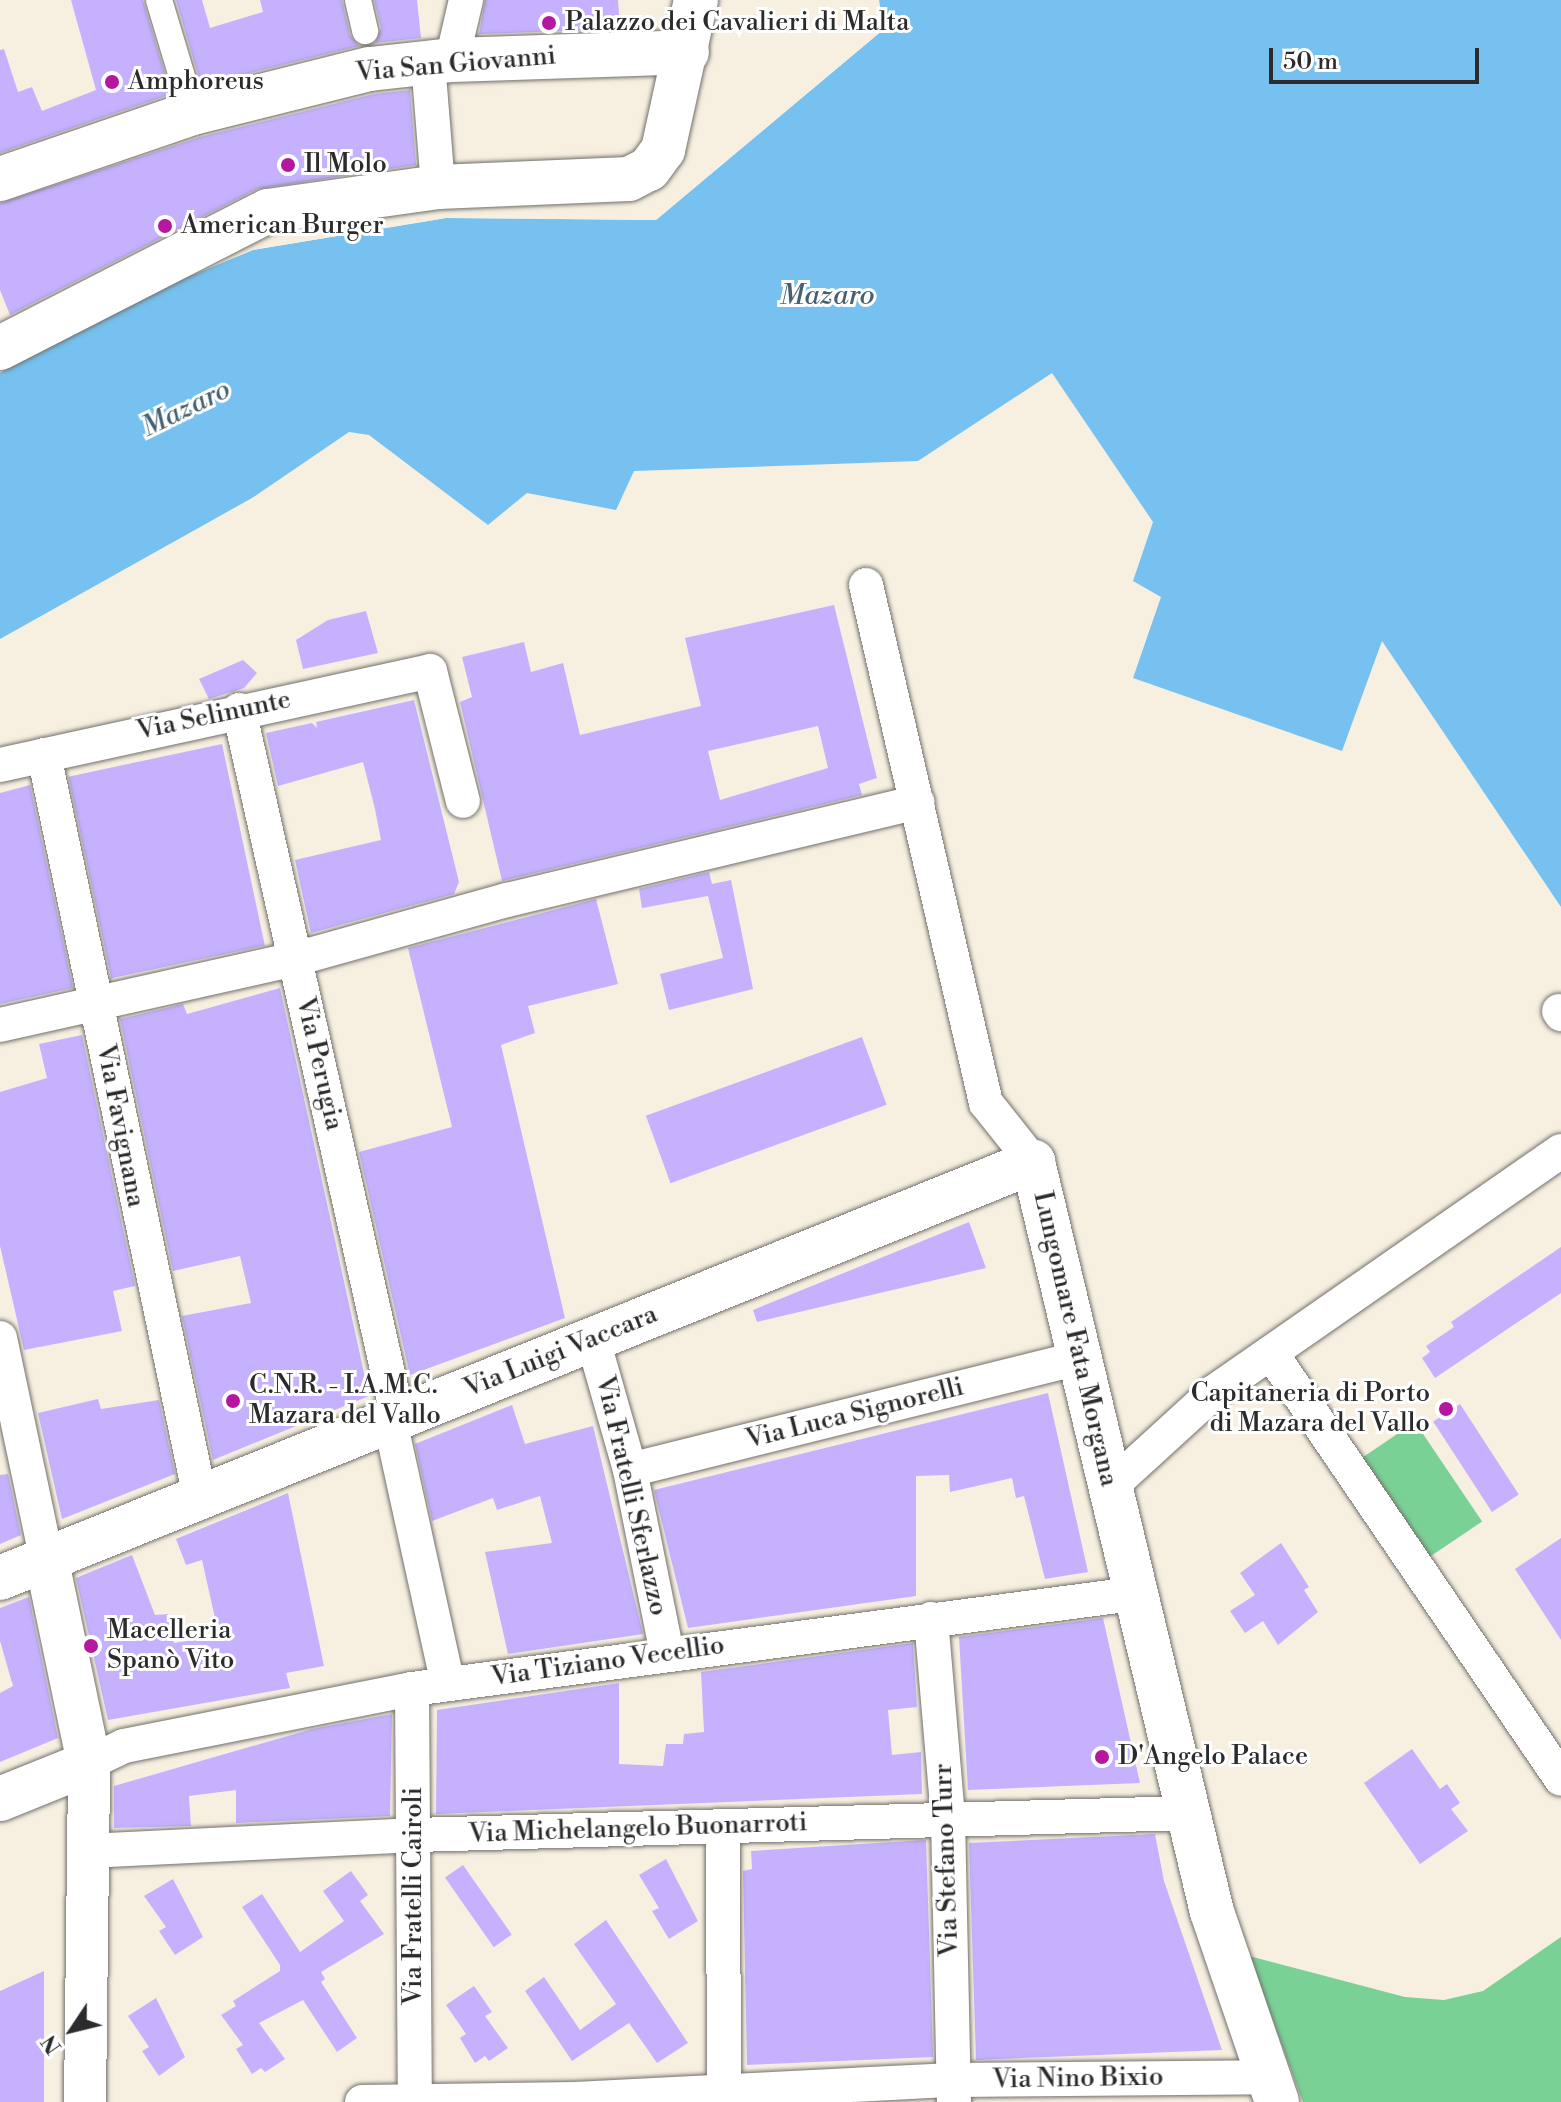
<!DOCTYPE html>
<meta charset="utf-8">
<style>
body{margin:0}
#map{position:relative;width:1561px;height:2102px;overflow:hidden;background:#f7f0e1;font-family:"Libre Bodoni",serif}
div>[style]{position:absolute}
[style*='--x']{left:calc(var(--x)*1px);top:calc(var(--y)*1px);width:calc(var(--w)*1px);rotate:calc(var(--a)*1deg)}
.green>*{inset:0;background:#7ad195;transform-origin:0 0}
.water>*{inset:0;background:#76c1ef}
.pier>*{inset:0;background:#f7f0e1}
.building>*{inset:0;background:#c6b1ff;transform-origin:0 0}
.roads{filter:drop-shadow(0 0 2px #72706b) drop-shadow(0 0 2px #72706b)}
.pedestrian>*{height:26px;margin:-13px;padding:0 13px;transform-origin:13px;border-radius:13px;background:#fff}
.minor>*{height:34px;margin:-17px;padding:0 17px;transform-origin:17px;border-radius:17px;background:#fff}
.tertiary>*{height:42px;margin:-21px;padding:0 21px;transform-origin:21px;border-radius:21px;background:#fff}
.secondary>*{height:44px;margin:-22px;padding:0 22px;transform-origin:22px;border-radius:22px;background:#fff}
.dots>*{width:22px;height:22px;translate:-50% -50%;box-sizing:border-box;border:4px solid #fff;border-radius:50%}
span{translate:-50% -50%;white-space:nowrap;text-align:center;line-height:1.15;-webkit-text-stroke:6px #fff;paint-order:stroke}
.poi-label{font-size:26px;color:#2b2b2b}
.left{translate:0 -50%;text-align:left}
.right{translate:-100% -50%;text-align:right}
.street-label{font-size:26px;color:#2b2b2b}
.water-label{font-size:28px;color:#456070;font-style:italic}
.north{position:absolute;left:32px;top:1990px;width:80px;height:80px;-webkit-text-stroke:6px #fff;paint-order:stroke;rotate:235deg;font-size:22px;font-weight:700;line-height:32px;text-align:center;color:#2b2b2b}
.north::after{content:'';display:block;margin:auto;width:28px;height:36px;background:#2b2b2b;clip-path:polygon(50% 0,100% 100%,50% 72%,0 100%)}
.scale{position:absolute;left:1269px;top:48px;width:210px;height:36px;box-sizing:border-box;border:4px solid #2b2b2b;border-top:0;padding-left:10px;font-size:24px;line-height:28px;white-space:nowrap;color:#2b2b2b;-webkit-text-stroke:6px #fff;paint-order:stroke}
</style>
<div id="map">
<div class="green">
<div style="left:1415px;top:1422px;width:120px;height:63px;rotate:56deg"></div>
<div style="clip-path:polygon(1561px 1937px,1561px 2102px,1303px 2102px,1249px 1956px,1405px 1997px,1444px 2000px,1483px 1991px)"></div>
</div>
<div class="water">
<div style="clip-path:polygon(879px 0,1561px 0,1561px 907px,1382px 641px,1342px 751px,1133px 678px,1161px 597px,1133px 581px,1153px 522px,1052px 373px,918px 461px,634px 471px,616px 510px,527px 493px,488px 525px,369px 435px,349px 432px,252px 498px,0 639px,0 373px,134px 299px,253px 250px,446px 218px,656px 220px,884px 29px)"></div>
</div>
<div class="pier">
<div style="clip-path:polygon(875px 0,884px 29px,656px 220px,446px 218px,253px 250px,134px 299px,0 372px,132px 296px,252px 246px,446px 214px,655px 216px,879px 28px)"></div>
</div>
<div class="building">
<div style="clip-path:polygon(71px 0,143px 0,171px 94px,0 153px,0 50px,4px 49px,18px 92px,32px 87px,42px 111px,96px 90px)"></div>
<div style="clip-path:polygon(176px 0,202px 0,210px 28px,263px 12px,260px 0,342px 0,350px 35px,359px 46px,201px 85px)"></div>
<div style="clip-path:polygon(374px 0,417px 0,421px 38px,375px 43px,381px 28px)"></div>
<div style="clip-path:polygon(485px 0,618px 0,620px 29px,479px 34px)"></div>
<div style="clip-path:polygon(410px 90px,416px 165px,257px 189px,10px 315px,0 290px,0 203px,200px 137px,374px 94px)"></div>
<div style="clip-path:polygon(evenodd,834px 605px,877px 778px,859px 784px,862px 795px,502px 881px,460px 702px,472px 697px,462px 657px,524px 642px,531px 672px,563px 663px,580px 735px,701px 706px,685px 638px,834px 605px,818px 726px,828px 768px,720px 800px,708px 751px,818px 726px)"></div>
<div style="clip-path:polygon(366px 611px,378px 653px,303px 669px,296px 640px,328px 620px)"></div>
<div style="clip-path:polygon(243px 660px,257px 673px,244px 688px,209px 699px,199px 679px)"></div>
<div style="clip-path:polygon(414px 700px,459px 882px,454px 894px,311px 933px,295px 860px,381px 840px,375px 809px,363px 762px,278px 786px,266px 733px,312px 723px,317px 728px,316px 722px)"></div>
<div style="left:222px;top:744px;width:206px;height:157px;rotate:78deg"></div>
<div style="clip-path:polygon(30px 785px,73px 988px,0 1004px,0 793px)"></div>
<div style="clip-path:polygon(709px 872px,712px 884px,731px 880px,753px 989px,669px 1010px,660px 974px,723px 958px,708px 896px,642px 908px,639px 889px)"></div>
<div style="clip-path:polygon(596px 899px,618px 984px,528px 1006px,535px 1033px,501px 1045px,565px 1318px,410px 1375px,359px 1152px,452px 1127px,408px 948px)"></div>
<div style="clip-path:polygon(280px 988px,369px 1396px,213px 1460px,182px 1316px,251px 1303px,240px 1256px,173px 1271px,120px 1019px,183px 1004px,187px 1014px)"></div>
<div style="clip-path:polygon(82px 1035px,135px 1286px,113px 1291px,122px 1331px,24px 1350px,0 1246px,0 1092px,47px 1078px,39px 1044px)"></div>
<div style="left:862px;top:1037px;width:72px;height:230px;rotate:70deg"></div>
<div style="clip-path:polygon(969px 1222px,986px 1268px,757px 1322px,753px 1310px)"></div>
<div style="clip-path:polygon(1561px 1247px,1561px 1293px,1435px 1378px,1422px 1358px,1430px 1352px,1426px 1346px,1454px 1327px,1451px 1322px)"></div>
<div style="clip-path:polygon(1048px 1393px,1088px 1572px,1045px 1579px,1024px 1496px,1016px 1498px,1012px 1478px,950px 1492px,949px 1475px,916px 1476px,916px 1596px,688px 1628px,654px 1490px)"></div>
<div style="clip-path:polygon(98px 1399px,101px 1409px,159px 1400px,175px 1474px,62px 1519px,38px 1413px)"></div>
<div style="left:1460px;top:1404px;width:108px;height:32px;rotate:57deg"></div>
<div style="clip-path:polygon(512px 1405px,525px 1444px,593px 1426px,643px 1634px,508px 1654px,485px 1552px,552px 1543px,540px 1496px,497px 1510px,493px 1498px,432px 1521px,415px 1444px)"></div>
<div style="clip-path:polygon(8px 1474px,21px 1535px,0 1544px,0 1475px)"></div>
<div style="clip-path:polygon(288px 1493px,324px 1666px,286px 1673px,290px 1688px,108px 1720px,76px 1578px,132px 1555px,155px 1615px,168px 1614px,174px 1643px,219px 1636px,202px 1560px,186px 1565px,176px 1539px)"></div>
<div style="clip-path:polygon(1561px 1538px,1561px 1640px,1515px 1569px)"></div>
<div style="clip-path:polygon(1281px 1543px,1309px 1587px,1304px 1590px,1318px 1612px,1278px 1645px,1263px 1621px,1245px 1633px,1230px 1611px,1255px 1595px,1240px 1573px)"></div>
<div style="clip-path:polygon(29px 1597px,58px 1738px,0 1762px,0 1693px,13px 1686px,0 1641px,0 1608px)"></div>
<div style="clip-path:polygon(1103px 1618px,1140px 1783px,968px 1790px,959px 1637px)"></div>
<div style="clip-path:polygon(913px 1643px,917px 1707px,888px 1710px,892px 1755px,921px 1752px,922px 1794px,436px 1814px,437px 1710px,619px 1683px,619px 1764px,663px 1766px,666px 1744px,683px 1744px,684px 1734px,704px 1732px,701px 1672px)"></div>
<div style="clip-path:polygon(392px 1714px,390px 1816px,236px 1823px,236px 1790px,189px 1796px,191px 1826px,114px 1828px,114px 1786px,312px 1729px)"></div>
<div style="clip-path:polygon(1412px 1749px,1440px 1789px,1447px 1784px,1460px 1803px,1451px 1809px,1468px 1831px,1420px 1864px,1364px 1783px)"></div>
<div style="clip-path:polygon(1155px 1834px,1164px 1881px,1222px 2050px,976px 2060px,969px 1843px)"></div>
<div style="clip-path:polygon(926px 1840px,933px 2057px,747px 2065px,743px 1871px,752px 1869px,751px 1851px)"></div>
<div style="clip-path:polygon(666px 1859px,698px 1921px,669px 1939px,652px 1911px,659px 1908px,639px 1875px)"></div>
<div style="left:463px;top:1865px;width:85px;height:22px;rotate:55deg"></div>
<div style="clip-path:polygon(351px 1871px,368px 1895px,360px 1901px,384px 1934px,321px 1972px,325px 1979px,321px 1982px,357px 2038px,337px 2052px,303px 2000px,259px 2023px,285px 2059px,265px 2072px,261px 2068px,252px 2074px,236px 2049px,243px 2045px,221px 2015px,236px 2006px,233px 2001px,280px 1971px,280px 1965px,242px 1907px,262px 1894px,300px 1952px,344px 1921px,323px 1891px)"></div>
<div style="clip-path:polygon(173px 1879px,203px 1937px,175px 1955px,159px 1931px,166px 1927px,144px 1896px)"></div>
<div style="clip-path:polygon(606px 1920px,688px 2043px,657px 2063px,629px 2023px,572px 2061px,525px 1991px,544px 1977px,580px 2030px,616px 2004px,574px 1944px)"></div>
<div style="clip-path:polygon(44px 1971px,44px 2102px,0 2102px,0 1991px)"></div>
<div style="clip-path:polygon(474px 1986px,492px 2012px,485px 2016px,508px 2048px,489px 2061px,485px 2056px,475px 2063px,460px 2038px,466px 2034px,446px 2005px)"></div>
<div style="clip-path:polygon(156px 1998px,185px 2057px,159px 2076px,142px 2051px,149px 2047px,128px 2016px)"></div>
</div>
<div class="roads">
<div class="pedestrian">
<div style="--x:159;--y:0;--w:118;--a:73.3"></div>
<div style="--x:358;--y:0;--w:32;--a:77"></div>
</div>
<div class="minor">
<div style="--x:452;--y:60;--w:62;--a:-76.9"></div>
<div style="--x:428;--y:62;--w:125;--a:85.4"></div>
<div style="--x:866;--y:585;--w:532;--a:76.96"></div>
<div style="--x:986;--y:1103;--w:75;--a:51.5"></div>
<div style="--x:239;--y:710;--w:726;--a:77.34"></div>
<div style="--x:44;--y:755;--w:758;--a:78.13"></div>
<div style="--x:0;--y:765;--w:440;--a:-12.3"></div>
<div style="--x:430;--y:671;--w:134;--a:75.8"></div>
<div style="--x:1559;--y:1011;--w:4;--a:56"></div>
<div style="--x:0;--y:1025;--w:302;--a:-12.6"></div>
<div style="--x:295;--y:959;--w:220;--a:-15.6"></div>
<div style="--x:507;--y:900;--w:422;--a:-13.4"></div>
<div style="--x:0;--y:1338;--w:224;--a:78.1"></div>
<div style="--x:593;--y:1340;--w:135;--a:74.1"></div>
<div style="--x:630;--y:1470;--w:187;--a:78.6"></div>
<div style="--x:1271;--y:1353;--w:515;--a:55.75"></div>
<div style="--x:390;--y:1421;--w:269;--a:77.6"></div>
<div style="--x:630;--y:1470;--w:463;--a:-14"></div>
<div style="--x:1109;--y:1488;--w:142;--a:-42.4"></div>
<div style="--x:1214;--y:1392;--w:422;--a:-34.8"></div>
<div style="--x:931;--y:1619;--w:200;--a:85.1"></div>
<div style="--x:948;--y:1818;--w:284;--a:88.8"></div>
<div style="--x:412;--y:1689;--w:413;--a:89.6"></div>
<div style="--x:89;--y:1763;--w:39;--a:-26"></div>
<div style="--x:124;--y:1746;--w:294;--a:-11.2"></div>
<div style="--x:412;--y:1689;--w:727;--a:-7.51"></div>
<div style="--x:723;--y:1827;--w:275;--a:89.8"></div>
<div style="--x:89;--y:1851;--w:326;--a:-2.8"></div>
<div style="--x:415;--y:1835;--w:772;--a:-1.63"></div>
<div style="--x:362;--y:2102;--w:213;--a:-0.8"></div>
<div style="--x:575;--y:2099;--w:378;--a:-2.9"></div>
<div style="--x:953;--y:2080;--w:314;--a:-0.5"></div>
</div>
<div class="tertiary">
<div style="--x:85;--y:2102;--w:339;--a:-89.3"></div>
</div>
<div class="secondary">
<div style="--x:0;--y:179;--w:204;--a:-18.9"></div>
<div style="--x:193;--y:113;--w:182;--a:-14"></div>
<div style="--x:370;--y:69;--w:82;--a:-6.3"></div>
<div style="--x:452;--y:60;--w:235;--a:-1.9"></div>
<div style="--x:0;--y:348;--w:301;--a:-27.1"></div>
<div style="--x:268;--y:211;--w:172;--a:-8"></div>
<div style="--x:438;--y:187;--w:191;--a:-2.4"></div>
<div style="--x:629;--y:179;--w:22;--a:-27"></div>
<div style="--x:649;--y:169;--w:24;--a:-54"></div>
<div style="--x:663;--y:150;--w:154;--a:-77.6"></div>
<div style="--x:0;--y:1578;--w:1114;--a:-21.94"></div>
<div style="--x:1033;--y:1162;--w:771;--a:76.58"></div>
<div style="--x:1212;--y:1912;--w:201;--a:71.1"></div>
<div style="--x:0;--y:1799;--w:96;--a:-22"></div>
<div style="--x:89;--y:1763;--w:210;--a:-101.8"></div>
</div>
</div>
<div class="dots">
<div style="left:549px;top:23px;background:#b5179e"></div>
<div style="left:112px;top:82px;background:#b5179e"></div>
<div style="left:288px;top:165px;background:#b5179e"></div>
<div style="left:165px;top:226px;background:#b5179e"></div>
<div style="left:233px;top:1401px;background:#b5179e"></div>
<div style="left:1446px;top:1409px;background:#b5179e"></div>
<div style="left:91px;top:1646px;background:#b5179e"></div>
<div style="left:1102px;top:1757px;background:#b5179e"></div>
</div>
<div class="poi-label">
<span class="left" style="left:565px;top:23px">Palazzo dei Cavalieri di Malta</span>
<span class="left" style="left:128px;top:82px">Amphoreus</span>
<span class="left" style="left:304px;top:165px">Il Molo</span>
<span class="left" style="left:181px;top:226px">American Burger</span>
<span class="left" style="left:249px;top:1401px">C.N.R. - I.A.M.C.<br>Mazara del Vallo</span>
<span class="right" style="left:1430px;top:1409px">Capitaneria di Porto<br>di Mazara del Vallo</span>
<span class="left" style="left:107px;top:1646px">Macelleria<br>Spanò Vito</span>
<span class="left" style="left:1118px;top:1757px">D'Angelo Palace</span>
</div>
<div class="street-label">
<span style="left:456px;top:65px;rotate:-5deg">Via San Giovanni</span>
<span style="left:214px;top:716px;rotate:-12deg">Via Selinunte</span>
<span style="left:319px;top:1064px;rotate:77deg">Via Perugia</span>
<span style="left:120px;top:1126px;rotate:79deg">Via Favignana</span>
<span style="left:1075px;top:1339px;rotate:77deg">Lungomare Fata Morgana</span>
<span style="left:561px;top:1352px;rotate:-22deg">Via Luigi Vaccara</span>
<span style="left:855px;top:1414px;rotate:-14deg">Via Luca Signorelli</span>
<span style="left:631px;top:1496px;rotate:77deg">Via Fratelli Sferlazzo</span>
<span style="left:608px;top:1662px;rotate:-8deg">Via Tiziano Vecellio</span>
<span style="left:638px;top:1829px;rotate:-2deg">Via Michelangelo Buonarroti</span>
<span style="left:947px;top:1860px;rotate:-92deg">Via Stefano Turr</span>
<span style="left:414px;top:1896px;rotate:-90deg">Via Fratelli Cairoli</span>
<span style="left:1078px;top:2079px;rotate:-1deg">Via Nino Bixio</span>
</div>
<div class="water-label">
<span style="left:827px;top:296px">Mazaro</span>
<span style="left:186px;top:409px;rotate:-26deg">Mazaro</span>
</div>
<div class="north">N</div>
<div class="scale">50 m</div>
</div>
